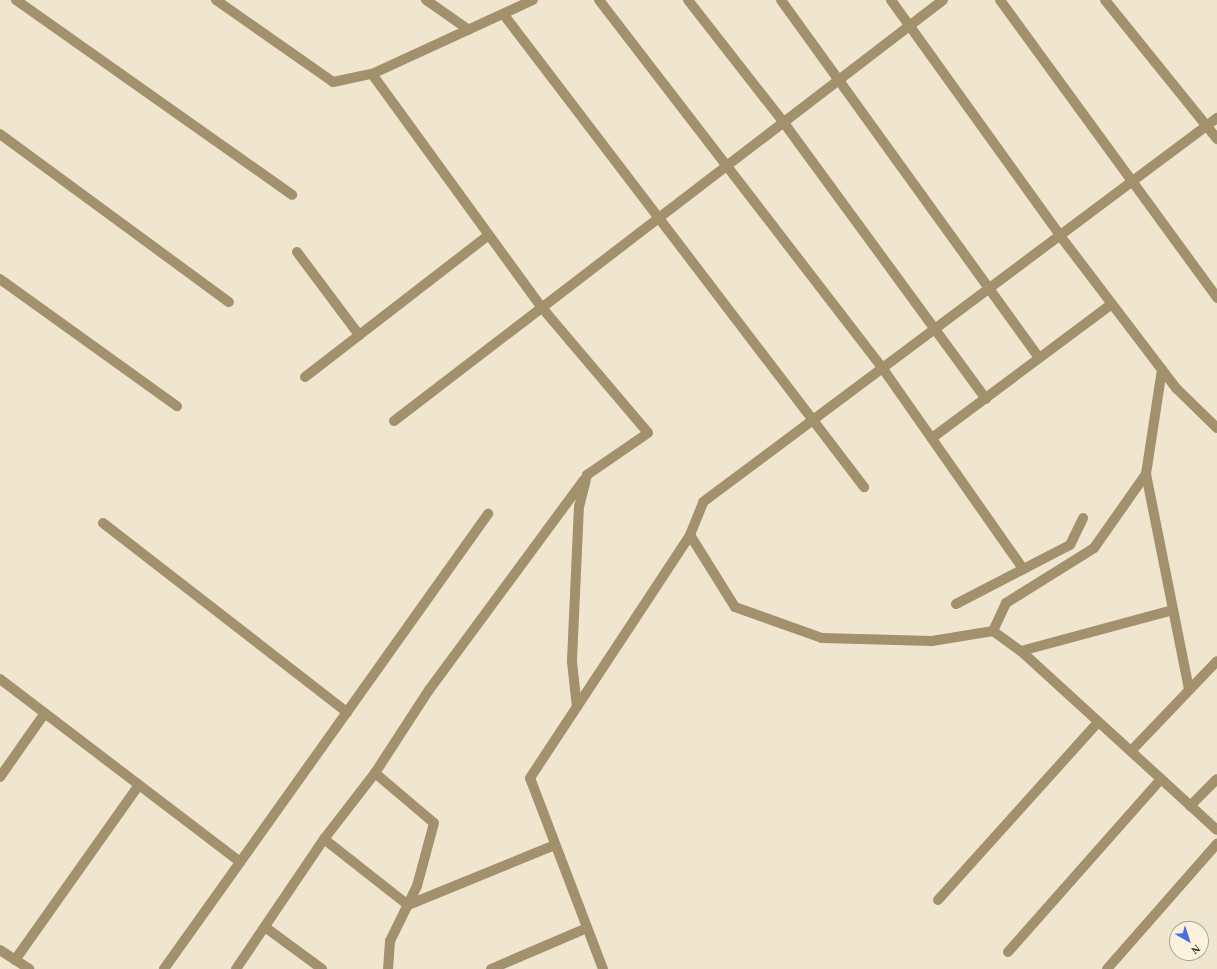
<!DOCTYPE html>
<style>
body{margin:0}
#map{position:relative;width:1217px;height:969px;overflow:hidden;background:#f0e6d0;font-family:"Times New Roman",serif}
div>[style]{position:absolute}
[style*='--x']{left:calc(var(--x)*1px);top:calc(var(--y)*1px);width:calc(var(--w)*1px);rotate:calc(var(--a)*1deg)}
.minor>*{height:10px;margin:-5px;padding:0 5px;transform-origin:5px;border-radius:5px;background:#a2916c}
span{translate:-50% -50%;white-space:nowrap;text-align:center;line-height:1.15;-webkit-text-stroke:3px #fdf3dd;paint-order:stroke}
.north{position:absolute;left:1169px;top:921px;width:40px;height:40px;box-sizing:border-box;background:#fdf3dd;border:1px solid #aba493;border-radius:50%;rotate:141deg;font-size:11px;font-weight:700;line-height:16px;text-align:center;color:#312d25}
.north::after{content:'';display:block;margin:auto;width:14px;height:18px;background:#4971e4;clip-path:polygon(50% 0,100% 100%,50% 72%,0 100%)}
</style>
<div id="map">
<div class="minor">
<div style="--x:16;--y:0;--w:338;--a:35.2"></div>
<div style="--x:216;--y:0;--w:143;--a:35"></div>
<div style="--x:333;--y:82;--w:40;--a:-12"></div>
<div style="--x:372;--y:74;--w:177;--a:-24.7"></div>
<div style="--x:426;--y:0;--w:52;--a:34.9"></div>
<div style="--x:599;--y:0;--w:462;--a:52.4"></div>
<div style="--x:881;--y:366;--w:248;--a:55"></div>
<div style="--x:688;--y:0;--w:156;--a:52"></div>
<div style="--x:784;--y:123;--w:342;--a:53.8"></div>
<div style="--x:781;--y:0;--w:441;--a:54.2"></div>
<div style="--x:891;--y:0;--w:292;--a:54.3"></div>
<div style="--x:1061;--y:237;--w:191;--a:52.7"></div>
<div style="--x:1177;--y:389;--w:56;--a:44.3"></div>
<div style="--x:1000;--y:0;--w:369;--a:53.9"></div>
<div style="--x:1105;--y:0;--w:179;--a:51.1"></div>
<div style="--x:504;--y:15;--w:594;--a:52.67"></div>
<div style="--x:372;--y:74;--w:291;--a:54"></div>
<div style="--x:543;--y:309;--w:162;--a:49.7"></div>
<div style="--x:648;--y:433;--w:74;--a:145.5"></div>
<div style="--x:587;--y:475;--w:32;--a:104"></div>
<div style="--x:579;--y:506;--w:156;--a:92.6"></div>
<div style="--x:572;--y:662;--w:45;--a:83.7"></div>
<div style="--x:0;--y:134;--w:284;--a:36.3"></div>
<div style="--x:297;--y:252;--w:104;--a:53.2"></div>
<div style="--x:0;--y:279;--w:218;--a:35.7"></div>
<div style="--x:305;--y:377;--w:232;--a:-37.7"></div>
<div style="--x:394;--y:421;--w:692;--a:-37.48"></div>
<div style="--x:932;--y:438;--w:224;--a:-36.7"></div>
<div style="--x:1146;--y:474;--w:219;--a:78.7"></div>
<div style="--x:103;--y:523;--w:309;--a:37.8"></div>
<div style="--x:690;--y:535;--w:85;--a:58"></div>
<div style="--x:735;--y:607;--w:92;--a:19.6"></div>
<div style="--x:822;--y:638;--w:110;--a:1.6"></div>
<div style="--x:932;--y:641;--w:62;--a:-9.3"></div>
<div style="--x:993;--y:631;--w:34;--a:36"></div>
<div style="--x:1021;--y:651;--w:265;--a:42.4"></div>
<div style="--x:956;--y:604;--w:128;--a:-27.4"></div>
<div style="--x:1070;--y:545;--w:30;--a:-64"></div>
<div style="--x:993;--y:631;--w:31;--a:-65"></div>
<div style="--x:1006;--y:603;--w:104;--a:-32"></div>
<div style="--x:1094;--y:548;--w:90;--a:-54.9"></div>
<div style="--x:1146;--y:474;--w:106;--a:-81.3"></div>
<div style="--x:1021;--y:651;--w:157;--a:-15.1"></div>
<div style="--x:0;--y:679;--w:302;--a:37.3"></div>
<div style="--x:1131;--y:751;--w:124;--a:-46.3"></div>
<div style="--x:375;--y:773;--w:77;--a:40.3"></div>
<div style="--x:434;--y:823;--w:65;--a:105.1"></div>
<div style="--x:417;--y:886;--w:61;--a:116.1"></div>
<div style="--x:390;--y:941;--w:28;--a:94"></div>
<div style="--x:0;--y:777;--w:78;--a:-54.9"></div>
<div style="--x:1190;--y:806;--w:38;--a:-45"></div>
<div style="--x:324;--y:839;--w:107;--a:38.2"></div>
<div style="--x:408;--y:905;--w:159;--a:-22.2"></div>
<div style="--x:938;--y:900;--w:239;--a:-48"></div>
<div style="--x:265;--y:927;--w:71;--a:36.4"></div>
<div style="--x:0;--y:950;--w:35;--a:33"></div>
<div style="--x:1008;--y:952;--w:231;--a:-48.5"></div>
<div style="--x:15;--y:960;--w:214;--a:-54.7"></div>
<div style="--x:164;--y:969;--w:559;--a:-54.55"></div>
<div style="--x:236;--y:969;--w:157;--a:-55.9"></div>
<div style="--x:324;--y:839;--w:83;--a:-52.3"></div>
<div style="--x:375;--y:773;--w:99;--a:-57"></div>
<div style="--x:429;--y:690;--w:261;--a:-53.6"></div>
<div style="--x:491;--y:969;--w:104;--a:-23.1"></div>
<div style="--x:603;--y:969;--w:204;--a:-110.9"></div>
<div style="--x:530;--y:778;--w:291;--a:-56.6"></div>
<div style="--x:690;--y:535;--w:35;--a:-68"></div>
<div style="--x:703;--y:502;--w:642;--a:-36.76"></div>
<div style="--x:1107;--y:969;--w:167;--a:-48.7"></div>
</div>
<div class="north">N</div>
</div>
